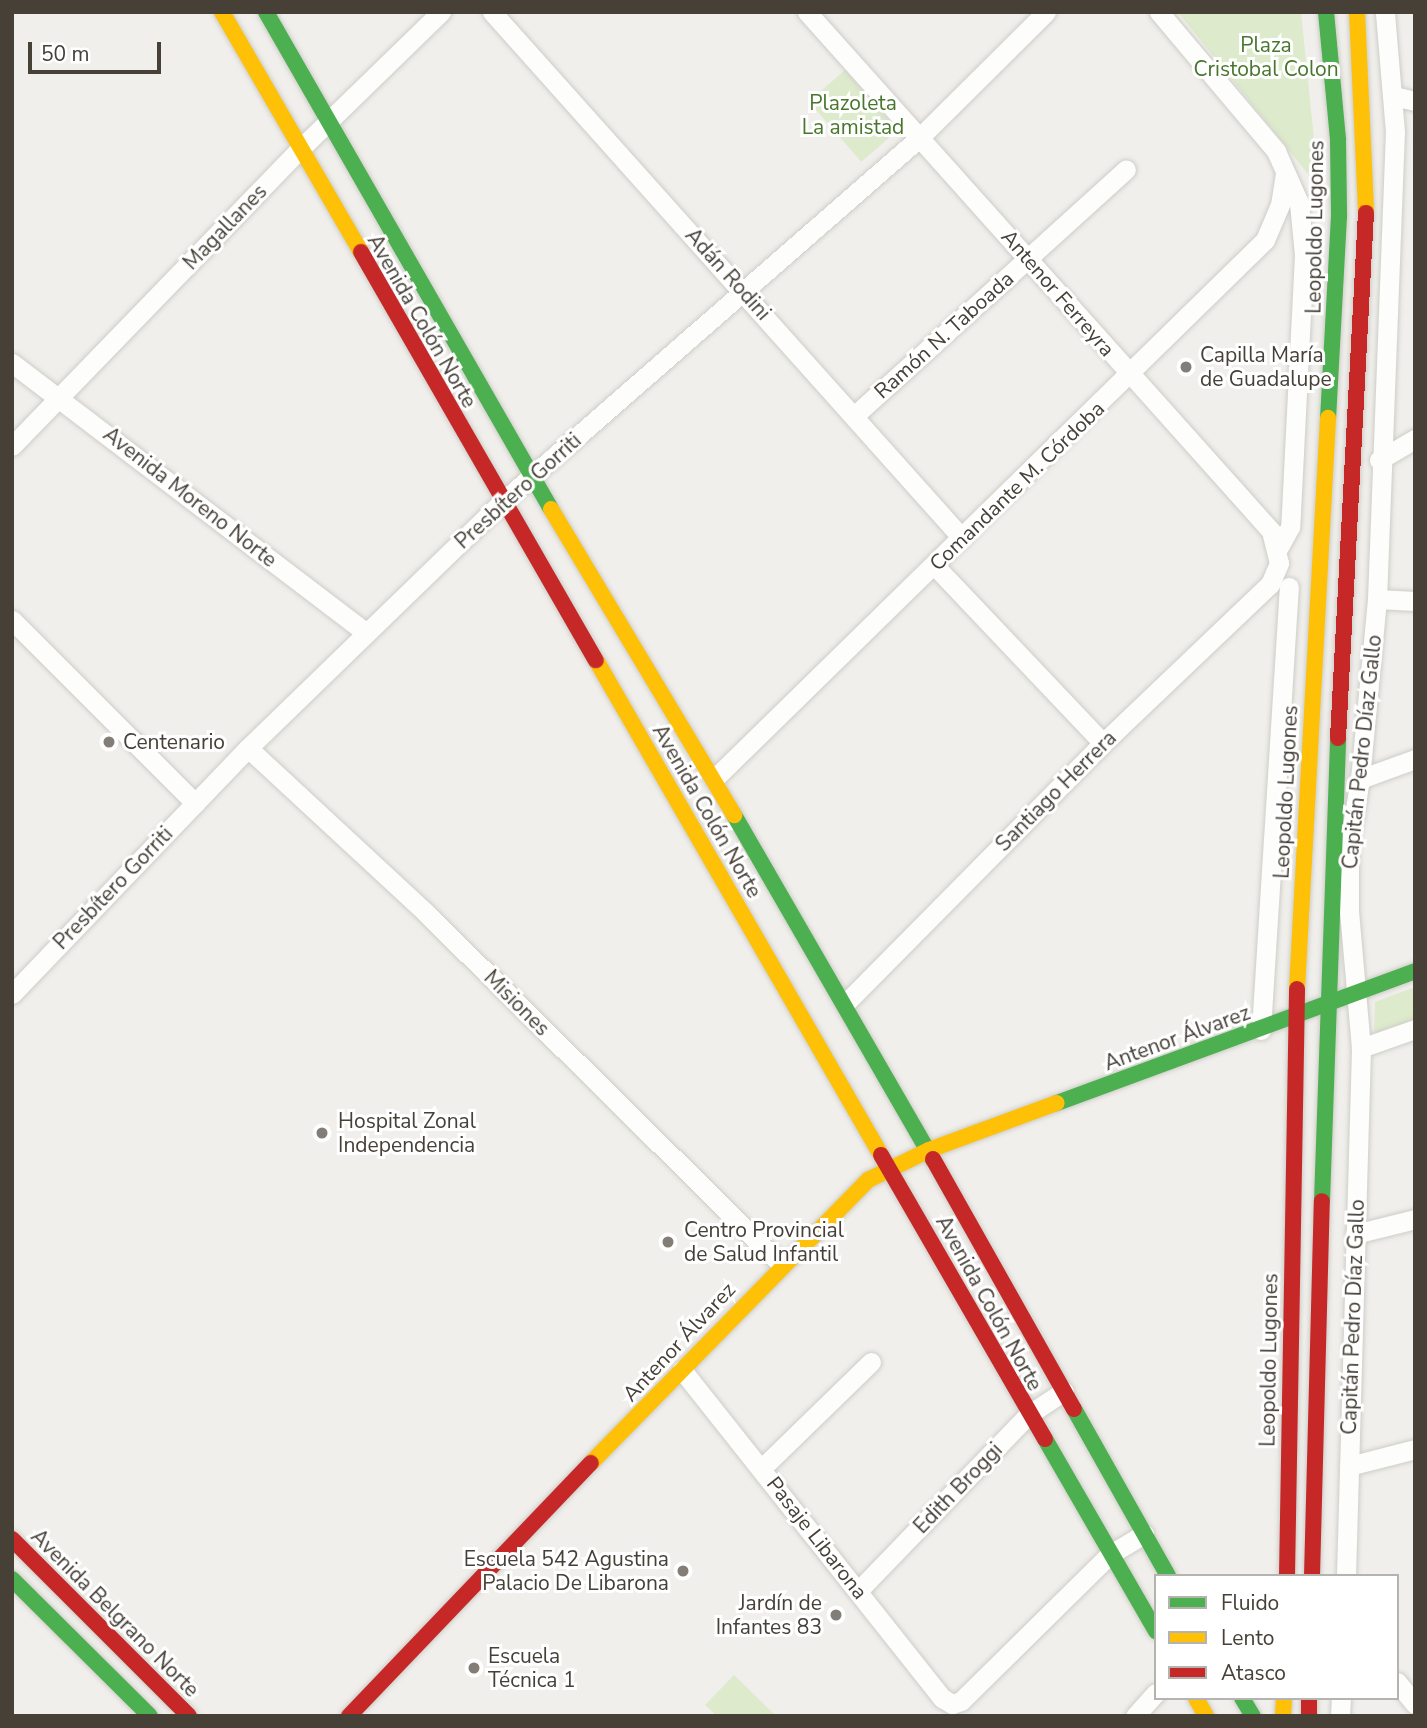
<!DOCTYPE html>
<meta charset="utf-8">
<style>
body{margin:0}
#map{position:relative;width:1427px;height:1728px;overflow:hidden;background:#f0efeb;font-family:"Nunito Sans",sans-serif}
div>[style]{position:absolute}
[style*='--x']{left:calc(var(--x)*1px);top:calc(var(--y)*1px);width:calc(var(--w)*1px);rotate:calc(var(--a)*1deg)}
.green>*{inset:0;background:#ddeacc;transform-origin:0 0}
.roads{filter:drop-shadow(0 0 2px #cecdc8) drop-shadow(0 0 2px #cecdc8)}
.street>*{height:19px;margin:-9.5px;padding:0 9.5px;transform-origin:9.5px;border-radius:9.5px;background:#fdfdfc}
.fast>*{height:16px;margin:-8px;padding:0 8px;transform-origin:8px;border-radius:8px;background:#4caf50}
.slow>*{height:16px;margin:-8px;padding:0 8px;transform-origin:8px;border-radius:8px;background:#ffc107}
.jam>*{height:16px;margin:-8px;padding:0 8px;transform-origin:8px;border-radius:8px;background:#c62828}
.dots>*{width:19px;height:19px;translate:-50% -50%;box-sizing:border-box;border:4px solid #fff;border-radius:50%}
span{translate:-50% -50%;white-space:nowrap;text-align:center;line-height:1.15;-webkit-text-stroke:6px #fff;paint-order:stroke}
.park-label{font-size:21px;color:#47762c}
.street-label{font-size:21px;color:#464037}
.poi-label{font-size:21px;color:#464037}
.left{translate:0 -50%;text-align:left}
.right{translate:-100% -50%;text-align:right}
.frame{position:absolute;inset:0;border:14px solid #464037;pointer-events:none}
.legend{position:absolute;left:1154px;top:1574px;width:245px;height:126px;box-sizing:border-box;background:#fff;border:2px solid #b5b3af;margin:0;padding:9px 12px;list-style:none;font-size:21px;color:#464037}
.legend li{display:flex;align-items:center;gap:14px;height:35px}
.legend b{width:35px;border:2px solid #b5b3af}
.scale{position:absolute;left:28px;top:42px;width:133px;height:32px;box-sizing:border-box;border:4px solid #464037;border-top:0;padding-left:9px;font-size:21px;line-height:24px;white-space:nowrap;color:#464037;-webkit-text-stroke:5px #fff;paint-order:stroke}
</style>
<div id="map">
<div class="green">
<div style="clip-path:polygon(1178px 12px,1301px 12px,1319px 188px)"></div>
<div style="left:845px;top:70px;width:80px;height:48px;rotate:49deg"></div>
<div style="clip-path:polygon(1415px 987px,1415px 1025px,1374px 1040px,1375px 1002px)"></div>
<div style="clip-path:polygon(734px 1675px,776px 1716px,717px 1716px,705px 1705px)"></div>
</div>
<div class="roads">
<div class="street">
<div style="--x:492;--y:12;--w:705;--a:48.22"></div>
<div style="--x:807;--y:12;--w:696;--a:48.2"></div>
<div style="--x:1271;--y:531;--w:33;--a:76"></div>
<div style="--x:1279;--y:563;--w:23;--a:113"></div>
<div style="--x:1270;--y:584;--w:231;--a:136.4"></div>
<div style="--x:1103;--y:743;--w:366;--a:134.7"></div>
<div style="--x:1159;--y:12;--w:182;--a:49.9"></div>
<div style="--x:1276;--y:151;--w:57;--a:66.1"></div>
<div style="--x:1299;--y:203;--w:52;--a:84.5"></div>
<div style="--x:1304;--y:255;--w:272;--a:92.9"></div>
<div style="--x:1290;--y:527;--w:23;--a:119"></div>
<div style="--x:1393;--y:96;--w:23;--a:13"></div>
<div style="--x:12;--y:363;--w:445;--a:37.3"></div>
<div style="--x:854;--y:416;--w:367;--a:-42.2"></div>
<div style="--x:12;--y:446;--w:414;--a:-45.9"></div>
<div style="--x:300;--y:149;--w:197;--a:-44.2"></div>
<div style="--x:1379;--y:460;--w:42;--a:-30.3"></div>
<div style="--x:934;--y:565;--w:245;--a:46.5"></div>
<div style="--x:1377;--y:599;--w:38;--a:3"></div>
<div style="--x:12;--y:620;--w:259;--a:45"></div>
<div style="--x:248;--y:748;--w:243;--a:42.8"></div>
<div style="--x:426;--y:913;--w:499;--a:44.7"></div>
<div style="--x:715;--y:778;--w:769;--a:-44.37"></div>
<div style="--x:1265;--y:240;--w:38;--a:-67"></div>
<div style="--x:1280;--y:205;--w:32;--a:-81"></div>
<div style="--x:1360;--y:779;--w:59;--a:-20"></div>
<div style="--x:12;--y:994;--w:341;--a:-46.2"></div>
<div style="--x:248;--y:748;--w:354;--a:-44.1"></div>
<div style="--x:502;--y:502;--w:554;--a:-41.12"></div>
<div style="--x:919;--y:138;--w:179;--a:-44.8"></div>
<div style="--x:1261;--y:1030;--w:444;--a:-86.4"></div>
<div style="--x:1361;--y:1048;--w:57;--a:-19.4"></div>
<div style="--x:1355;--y:1234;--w:62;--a:-14"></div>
<div style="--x:682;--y:1370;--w:419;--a:51.6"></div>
<div style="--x:942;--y:1698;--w:12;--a:31"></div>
<div style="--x:952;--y:1704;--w:9;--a:-18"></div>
<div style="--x:961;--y:1701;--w:208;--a:-44.6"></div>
<div style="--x:1109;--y:1555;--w:41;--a:-31"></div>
<div style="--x:1349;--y:1466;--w:68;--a:-14.4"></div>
<div style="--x:762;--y:1468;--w:152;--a:-44.2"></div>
<div style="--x:1346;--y:1576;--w:528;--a:-88.37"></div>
<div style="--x:1361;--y:1048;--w:138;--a:-95"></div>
<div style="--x:1349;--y:911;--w:67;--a:-90"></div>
<div style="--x:1349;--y:844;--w:66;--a:-80.4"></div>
<div style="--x:1360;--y:779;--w:181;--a:-84.6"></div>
<div style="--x:1377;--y:599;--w:467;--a:-87.8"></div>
<div style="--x:1395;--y:132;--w:120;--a:-94.8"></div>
<div style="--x:858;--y:1591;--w:245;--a:-46"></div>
<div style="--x:1028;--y:1415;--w:43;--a:-33.7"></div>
<div style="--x:1397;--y:1682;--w:28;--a:51"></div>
<div style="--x:1135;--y:1716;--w:31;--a:-48"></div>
<div style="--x:1340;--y:1716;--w:18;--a:-87"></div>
</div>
<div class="fast">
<div style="--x:266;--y:12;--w:573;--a:60.17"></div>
<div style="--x:1326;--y:12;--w:129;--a:84.6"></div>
<div style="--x:1338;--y:140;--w:76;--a:89.2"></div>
<div style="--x:1339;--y:216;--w:202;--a:93.1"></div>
<div style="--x:734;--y:815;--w:397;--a:60"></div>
<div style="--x:1057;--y:1103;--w:382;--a:-20.2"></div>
<div style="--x:1322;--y:1201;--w:463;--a:-88"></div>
<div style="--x:1074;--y:1409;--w:192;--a:60.6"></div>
<div style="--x:1045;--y:1439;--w:222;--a:60"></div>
<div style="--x:12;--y:1579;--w:194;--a:44.8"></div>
<div style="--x:1242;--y:1698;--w:21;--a:59"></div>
</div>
<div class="slow">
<div style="--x:222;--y:12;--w:277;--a:59.9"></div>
<div style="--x:1357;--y:12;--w:201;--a:87.4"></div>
<div style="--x:551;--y:509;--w:357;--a:59.1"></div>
<div style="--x:596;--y:660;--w:571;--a:60.07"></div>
<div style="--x:1297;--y:989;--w:572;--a:-86.89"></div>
<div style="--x:591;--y:1463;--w:396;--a:-45.6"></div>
<div style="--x:868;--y:1180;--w:68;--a:-26.2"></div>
<div style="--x:929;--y:1150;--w:136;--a:-20.2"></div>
<div style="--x:1196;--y:1698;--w:21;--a:61"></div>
<div style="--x:1283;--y:1716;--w:18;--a:-87"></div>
</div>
<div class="jam">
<div style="--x:361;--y:252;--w:471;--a:60.1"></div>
<div style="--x:1338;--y:738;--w:526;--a:-86.95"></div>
<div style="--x:881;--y:1155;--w:328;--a:60"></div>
<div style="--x:933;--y:1159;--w:287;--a:60.6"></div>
<div style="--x:12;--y:1539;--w:250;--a:45"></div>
<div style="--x:1287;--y:1576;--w:587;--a:-89.02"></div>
<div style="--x:1312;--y:1576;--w:375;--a:-88.5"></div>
<div style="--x:1309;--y:1698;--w:18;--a:90"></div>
<div style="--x:349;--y:1716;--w:350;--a:-46.3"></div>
</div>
</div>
<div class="dots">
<div style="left:1186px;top:367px;background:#827d76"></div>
<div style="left:109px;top:742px;background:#827d76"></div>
<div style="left:322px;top:1133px;background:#827d76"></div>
<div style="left:668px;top:1242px;background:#827d76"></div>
<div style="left:683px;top:1571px;background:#827d76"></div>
<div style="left:836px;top:1615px;background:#827d76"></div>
<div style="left:474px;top:1668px;background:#827d76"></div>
</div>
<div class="park-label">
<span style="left:1266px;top:57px">Plaza<br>Cristobal Colon</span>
<span style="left:853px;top:115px">Plazoleta<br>La amistad</span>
</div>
<div class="street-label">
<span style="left:225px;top:227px;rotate:-46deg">Magallanes</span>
<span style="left:1315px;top:227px;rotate:-89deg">Leopoldo Lugones</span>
<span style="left:728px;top:274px;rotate:48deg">Adán Rodini</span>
<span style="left:1058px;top:293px;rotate:49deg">Antenor Ferreyra</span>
<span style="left:422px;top:321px;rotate:60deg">Avenida Colón Norte</span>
<span style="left:944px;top:335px;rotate:-42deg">Ramón N. Taboada</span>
<span style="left:1017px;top:486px;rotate:-44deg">Comandante M. Córdoba</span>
<span style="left:518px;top:491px;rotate:-42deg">Presbítero Gorriti</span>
<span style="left:190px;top:497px;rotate:38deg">Avenida Moreno Norte</span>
<span style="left:1362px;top:752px;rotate:-84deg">Capitán Pedro Díaz Gallo</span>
<span style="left:1056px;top:791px;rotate:-45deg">Santiago Herrera</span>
<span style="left:1286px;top:792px;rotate:-87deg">Leopoldo Lugones</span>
<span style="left:707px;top:811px;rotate:60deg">Avenida Colón Norte</span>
<span style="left:113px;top:888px;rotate:-46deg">Presbítero Gorriti</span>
<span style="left:517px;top:1003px;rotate:45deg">Misiones</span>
<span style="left:1177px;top:1038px;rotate:-20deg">Antenor Álvarez</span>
<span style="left:989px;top:1303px;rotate:61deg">Avenida Colón Norte</span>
<span style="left:1353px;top:1317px;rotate:-88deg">Capitán Pedro Díaz Gallo</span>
<span style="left:679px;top:1342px;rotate:-47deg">Antenor Álvarez</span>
<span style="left:1269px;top:1360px;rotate:-89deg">Leopoldo Lugones</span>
<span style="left:958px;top:1488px;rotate:-46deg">Edith Broggi</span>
<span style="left:817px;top:1538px;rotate:52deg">Pasaje Libarona</span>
<span style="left:115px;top:1613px;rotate:45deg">Avenida Belgrano Norte</span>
</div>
<div class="poi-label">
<span class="left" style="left:1200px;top:367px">Capilla María<br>de Guadalupe</span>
<span class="left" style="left:123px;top:742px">Centenario</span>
<span class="left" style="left:338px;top:1133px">Hospital Zonal<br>Independencia</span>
<span class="left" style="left:684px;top:1242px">Centro Provincial<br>de Salud Infantil</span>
<span class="right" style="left:669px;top:1571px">Escuela 542 Agustina<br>Palacio De Libarona</span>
<span class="right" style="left:822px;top:1615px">Jardín de<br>Infantes 83</span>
<span class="left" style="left:488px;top:1668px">Escuela<br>Técnica 1</span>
</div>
<div class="frame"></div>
<ul class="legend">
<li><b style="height:9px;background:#4caf50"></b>Fluido</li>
<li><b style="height:9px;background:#ffc107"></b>Lento</li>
<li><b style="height:9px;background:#c62828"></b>Atasco</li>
</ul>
<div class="scale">50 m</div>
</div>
